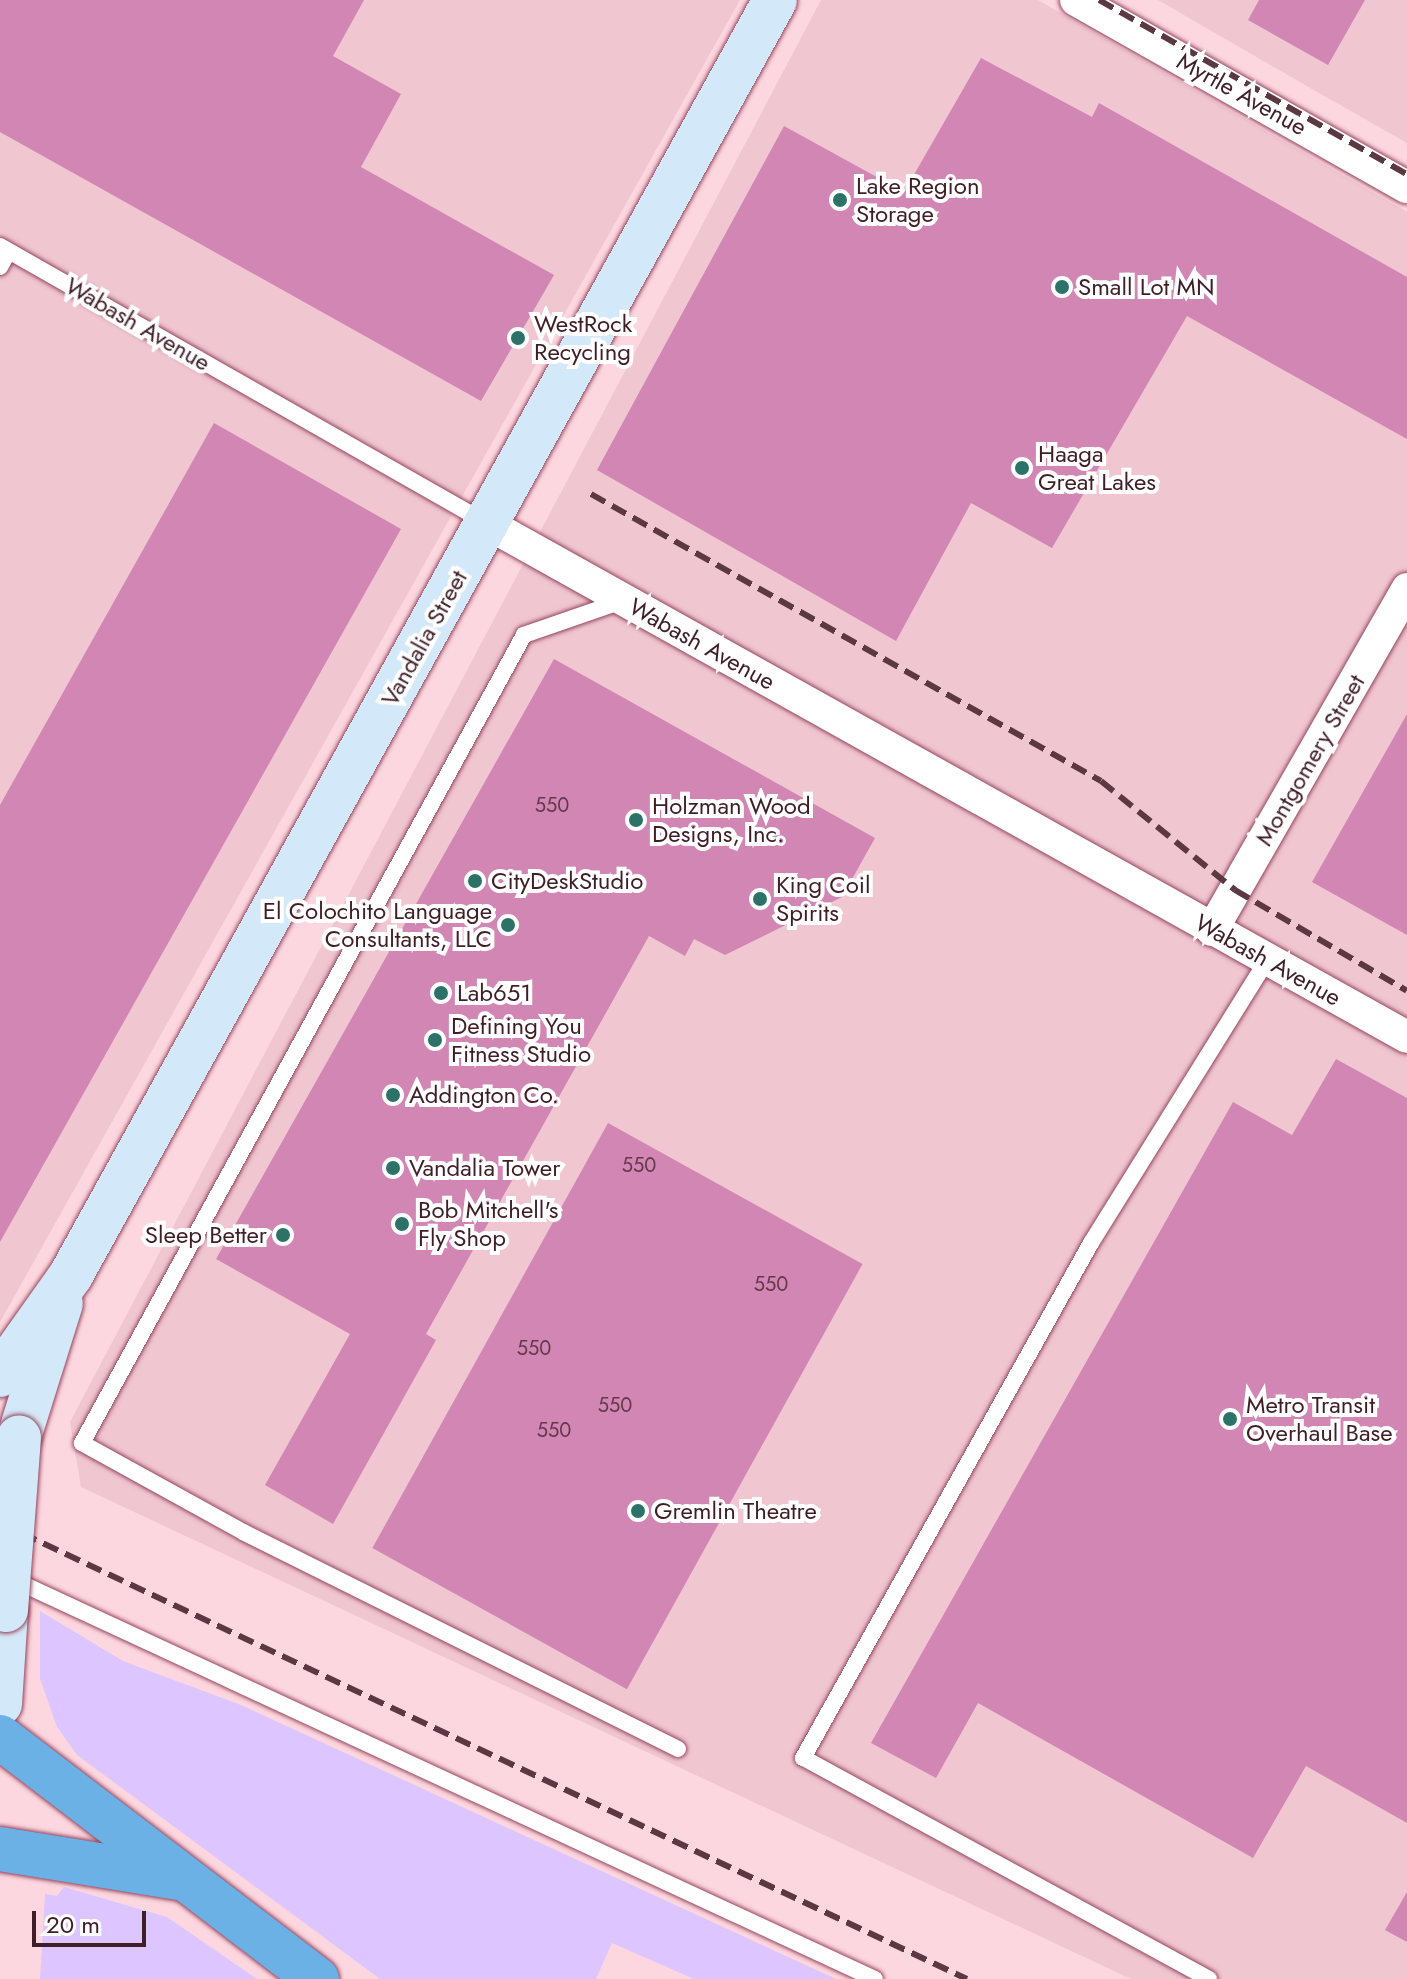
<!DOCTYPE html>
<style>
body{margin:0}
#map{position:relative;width:1407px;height:1979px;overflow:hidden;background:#fdd7df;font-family:Jost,sans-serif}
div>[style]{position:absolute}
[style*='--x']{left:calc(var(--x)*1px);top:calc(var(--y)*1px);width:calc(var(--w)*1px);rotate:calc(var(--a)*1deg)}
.built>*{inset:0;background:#f0c6d0}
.green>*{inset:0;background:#ddc6ff}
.building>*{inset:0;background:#d286b4;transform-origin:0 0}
.roads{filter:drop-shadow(0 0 2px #95455d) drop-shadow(0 0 2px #95455d)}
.lane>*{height:16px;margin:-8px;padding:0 8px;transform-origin:8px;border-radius:8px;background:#fff}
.street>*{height:32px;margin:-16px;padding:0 16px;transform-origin:16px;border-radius:16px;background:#fff}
.secondary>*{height:44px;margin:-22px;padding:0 22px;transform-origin:22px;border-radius:22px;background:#d3e8f8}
.highway>*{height:44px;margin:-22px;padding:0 22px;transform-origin:22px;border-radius:22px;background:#6cb1e6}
.rail>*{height:6px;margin-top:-3px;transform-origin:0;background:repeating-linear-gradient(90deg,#5b3842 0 16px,transparent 0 24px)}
.bridges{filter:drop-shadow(0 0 2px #95455d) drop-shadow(0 0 2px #95455d)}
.secondary-bridge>*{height:44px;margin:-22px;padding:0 22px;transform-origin:22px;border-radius:22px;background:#d3e8f8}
.dots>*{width:22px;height:22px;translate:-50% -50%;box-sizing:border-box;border:4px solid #fff;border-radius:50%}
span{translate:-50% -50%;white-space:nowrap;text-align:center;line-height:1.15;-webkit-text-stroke:8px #fff;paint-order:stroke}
.number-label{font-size:20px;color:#64384b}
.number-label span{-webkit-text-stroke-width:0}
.street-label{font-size:24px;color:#401e28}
.poi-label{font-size:24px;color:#401e28}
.left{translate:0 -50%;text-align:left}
.right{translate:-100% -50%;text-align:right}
.scale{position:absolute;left:32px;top:1911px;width:114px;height:36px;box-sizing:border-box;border:4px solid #401e28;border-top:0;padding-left:10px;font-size:24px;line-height:28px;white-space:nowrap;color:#401e28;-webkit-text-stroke:6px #fff;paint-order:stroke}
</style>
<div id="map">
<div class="built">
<div style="clip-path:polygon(0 0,740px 0,0 1322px)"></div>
<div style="clip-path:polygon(821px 0,1038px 0,1407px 212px,1407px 1979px,1131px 1979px,81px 1487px,70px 1422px)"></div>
<div style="clip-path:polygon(1158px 0,1407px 0,1407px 143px,1312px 89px)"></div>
</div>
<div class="green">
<div style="clip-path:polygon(40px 1611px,123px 1661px,241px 1705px,836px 1979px,694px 1979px,612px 1943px,596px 1979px,380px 1979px,77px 1755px,57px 1727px,40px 1679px)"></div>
<div style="clip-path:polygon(64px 1887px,167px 1917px,257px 1979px,40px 1979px,45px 1894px,57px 1896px)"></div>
</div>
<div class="building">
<div style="clip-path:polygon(0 0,364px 0,333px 56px,401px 94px,361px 167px,554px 275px,481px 401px,0 132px)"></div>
<div style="clip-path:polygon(1259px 0,1365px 0,1328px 65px,1248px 20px)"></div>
<div style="clip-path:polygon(981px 58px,1092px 117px,1099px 103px,1407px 277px,1407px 439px,1187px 316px,1052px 548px,971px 503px,896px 641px,597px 470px,784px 126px,904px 192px)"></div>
<div style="clip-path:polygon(214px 423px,401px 529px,0 1242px,0 805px)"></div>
<div style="clip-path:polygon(554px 659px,875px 838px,842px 897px,725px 955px,694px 939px,685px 956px,649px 936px,426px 1334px,436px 1340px,333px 1524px,265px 1485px,350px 1334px,216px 1259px)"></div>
<div style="clip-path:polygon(1407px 714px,1407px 935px,1312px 882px)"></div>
<div style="clip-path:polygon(1336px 1059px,1407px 1098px,1407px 1823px,1306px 1766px,1253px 1858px,978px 1703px,936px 1778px,871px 1743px,1233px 1102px,1292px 1135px)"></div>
<div style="left:608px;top:1123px;width:291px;height:486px;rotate:29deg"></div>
<div style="clip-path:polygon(1407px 1892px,1407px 1942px,1385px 1930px)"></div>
</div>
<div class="roads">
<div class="lane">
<div style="--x:0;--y:246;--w:558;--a:29.64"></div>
<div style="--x:0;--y:267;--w:18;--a:-61"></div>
<div style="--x:622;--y:601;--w:104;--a:160.9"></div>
<div style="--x:524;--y:635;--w:921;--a:118.68"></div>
<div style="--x:82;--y:1443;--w:184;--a:28.9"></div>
<div style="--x:243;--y:1532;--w:486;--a:26.5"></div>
<div style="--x:12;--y:1579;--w:951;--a:24.87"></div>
<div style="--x:1209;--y:1979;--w:462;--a:-151.4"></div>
<div style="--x:803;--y:1758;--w:590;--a:-60.79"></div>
<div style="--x:1091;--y:1243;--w:333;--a:-58.1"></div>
</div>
<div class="street">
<div style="--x:1076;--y:0;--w:380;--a:29.5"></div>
<div style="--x:488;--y:524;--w:1052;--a:29.17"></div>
<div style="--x:1212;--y:930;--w:393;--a:-60.2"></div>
</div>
<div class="secondary">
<div style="--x:0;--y:1375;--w:123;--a:-54.6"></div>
<div style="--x:71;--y:1275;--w:1456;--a:-61.09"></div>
<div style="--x:19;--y:1437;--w:140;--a:-72.6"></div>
<div style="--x:0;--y:1704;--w:94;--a:-86.3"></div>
</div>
<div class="highway">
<div style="--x:0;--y:1737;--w:399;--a:37.4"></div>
<div style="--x:0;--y:1849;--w:181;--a:9.2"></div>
</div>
</div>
<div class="rail">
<div style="--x:1099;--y:0;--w:354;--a:29.5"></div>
<div style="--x:591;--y:494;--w:585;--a:29.37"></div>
<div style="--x:1101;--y:781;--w:173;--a:39.1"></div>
<div style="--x:1235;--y:890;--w:199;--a:30.4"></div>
<div style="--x:0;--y:1523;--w:1069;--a:25.25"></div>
</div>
<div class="bridges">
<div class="secondary-bridge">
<div style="--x:6;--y:1610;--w:173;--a:-85.7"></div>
</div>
</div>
<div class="dots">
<div style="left:840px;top:200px;background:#2c7269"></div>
<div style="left:1062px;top:287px;background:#2c7269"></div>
<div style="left:518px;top:338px;background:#2c7269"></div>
<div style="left:1022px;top:468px;background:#2c7269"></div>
<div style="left:636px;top:820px;background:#2c7269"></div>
<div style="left:475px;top:881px;background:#2c7269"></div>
<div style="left:760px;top:899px;background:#2c7269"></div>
<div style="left:508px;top:925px;background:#2c7269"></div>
<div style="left:441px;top:993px;background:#2c7269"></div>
<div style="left:435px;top:1040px;background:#2c7269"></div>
<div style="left:393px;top:1095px;background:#2c7269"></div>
<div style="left:393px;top:1168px;background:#2c7269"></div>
<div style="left:402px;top:1224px;background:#2c7269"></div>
<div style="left:283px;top:1235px;background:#2c7269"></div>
<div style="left:1230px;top:1419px;background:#2c7269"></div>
<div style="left:638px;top:1511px;background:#2c7269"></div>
</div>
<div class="number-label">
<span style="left:552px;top:805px">550</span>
<span style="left:639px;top:1165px">550</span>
<span style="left:771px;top:1284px">550</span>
<span style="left:534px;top:1348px">550</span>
<span style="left:615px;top:1405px">550</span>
<span style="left:554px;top:1430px">550</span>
</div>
<div class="street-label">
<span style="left:1242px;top:94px;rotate:29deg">Myrtle Avenue</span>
<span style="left:138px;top:324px;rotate:30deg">Wabash Avenue</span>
<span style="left:424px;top:638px;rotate:-61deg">Vandalia Street</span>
<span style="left:702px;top:644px;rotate:29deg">Wabash Avenue</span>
<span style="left:1310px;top:760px;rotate:-60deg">Montgomery Street</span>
<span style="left:1268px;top:960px;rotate:29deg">Wabash Avenue</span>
</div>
<div class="poi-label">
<span class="left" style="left:856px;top:200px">Lake Region<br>Storage</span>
<span class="left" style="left:1078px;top:287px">Small Lot MN</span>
<span class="left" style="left:534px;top:338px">WestRock<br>Recycling</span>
<span class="left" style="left:1038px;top:468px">Haaga<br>Great Lakes</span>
<span class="left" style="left:652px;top:820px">Holzman Wood<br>Designs, Inc.</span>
<span class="left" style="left:491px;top:881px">CityDeskStudio</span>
<span class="left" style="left:776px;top:899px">King Coil<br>Spirits</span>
<span class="right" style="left:492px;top:925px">El Colochito Language<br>Consultants, LLC</span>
<span class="left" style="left:457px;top:993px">Lab651</span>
<span class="left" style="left:451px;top:1040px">Defining You<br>Fitness Studio</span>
<span class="left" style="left:409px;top:1095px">Addington Co.</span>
<span class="left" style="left:409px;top:1168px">Vandalia Tower</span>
<span class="left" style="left:418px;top:1224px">Bob Mitchell's<br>Fly Shop</span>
<span class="right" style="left:267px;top:1235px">Sleep Better</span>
<span class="left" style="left:1246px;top:1419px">Metro Transit<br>Overhaul Base</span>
<span class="left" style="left:654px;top:1511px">Gremlin Theatre</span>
</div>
<div class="scale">20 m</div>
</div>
